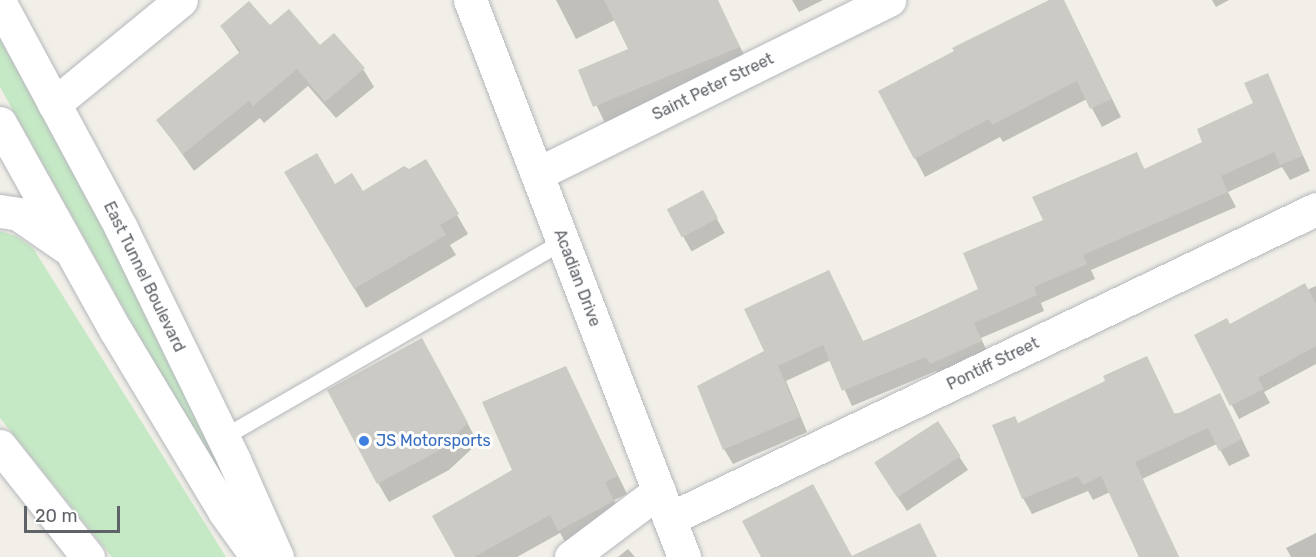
<!DOCTYPE html>
<style>
body{margin:0}
#map{position:relative;width:1316px;height:557px;overflow:hidden;background:#f1efe8;font-family:Rubik,sans-serif}
div>[style]{position:absolute}
[style*='--x']{left:calc(var(--x)*1px);top:calc(var(--y)*1px);width:calc(var(--w)*1px);rotate:calc(var(--a)*1deg)}
.green>*{inset:0;background:#c5e8c5}
.shadow>*{inset:0;background:#0003;transform-origin:0 0}
.building>*{inset:0;background:#cccac5;transform-origin:0 0}
.roads{filter:drop-shadow(0 0 2px #b5b8bc) drop-shadow(0 0 2px #b5b8bc)}
.service>*{height:16px;margin:-8px;padding:0 8px;transform-origin:8px;border-radius:8px;background:#fff}
.minor>*{height:33px;margin:-16.5px;padding:0 16.5px;transform-origin:16.5px;border-radius:16.5px;background:#fff}
.secondary>*{height:33px;margin:-16.5px;padding:0 16.5px;transform-origin:16.5px;border-radius:16.5px;background:#fff}
.dots>*{width:16px;height:16px;translate:-50% -50%;box-sizing:border-box;border:3px solid #fff;border-radius:50%}
span{translate:-50% -50%;white-space:nowrap;text-align:center;line-height:1.15;-webkit-text-stroke:6px #fff;paint-order:stroke}
.street-label{font-size:16px;color:#5f6368}
.shop-label{font-size:16px;color:#366cbe}
.left{translate:0 -50%;text-align:left}
.scale{position:absolute;left:24px;top:506px;width:96px;height:27px;box-sizing:border-box;border:3px solid #5f6368;border-top:0;padding-left:8px;font-size:18px;line-height:21px;white-space:nowrap;color:#5f6368;-webkit-text-stroke:4px #fff;paint-order:stroke}
</style>
<div id="map">
<div class="green">
<div style="clip-path:polygon(0 39px,104px 225px,232px 490px,233px 504px,0 87px)"></div>
<div style="clip-path:polygon(0 231px,16px 236px,33px 248px,226px 557px,112px 557px,0 418px)"></div>
</div>
<div class="shadow">
<div style="clip-path:polygon(556px 0,690px 0,722px 12px,749px 64px,605px 123px,580px 71px,630px 50px,615px 20px,576px 39px)"></div>
<div style="clip-path:polygon(792px 0,823px 0,799px 12px)"></div>
<div style="clip-path:polygon(1053px 0,1063px 0,1121px 117px,1102px 127px,1087px 99px,1003px 142px,1000px 137px,925px 177px,880px 91px)"></div>
<div style="clip-path:polygon(1212px 0,1229px 0,1216px 7px)"></div>
<div style="clip-path:polygon(221px 26px,270px 27px,320px 47px,363px 69px,374px 87px,336px 118px,308px 86px,264px 123px,260px 118px,194px 171px,158px 120px,240px 54px)"></div>
<div style="clip-path:polygon(1267px 75px,1310px 171px,1290px 180px,1282px 167px,1228px 192px,1236px 207px,1091px 270px,1095px 279px,1041px 303px,1044px 311px,981px 338px,989px 356px,940px 378px,936px 371px,852px 406px,831px 360px,786px 381px,807px 432px,733px 464px,724px 449px,766px 351px,746px 310px,863px 342px,980px 289px,1045px 221px,1136px 154px,1145px 170px,1204px 142px,1255px 103px)"></div>
<div style="clip-path:polygon(426px 161px,468px 234px,450px 245px,456px 255px,366px 308px,286px 173px,362px 193px)"></div>
<div style="left:702px;top:192px;width:47px;height:38px;rotate:61deg"></div>
<div style="clip-path:polygon(1316px 286px,1316px 364px,1264px 392px,1270px 403px,1239px 419px,1196px 336px,1229px 325px)"></div>
<div style="clip-path:polygon(433px 359px,478px 443px,449px 470px,389px 502px,378px 483px)"></div>
<div style="clip-path:polygon(565px 367px,627px 494px,614px 500px,623px 520px,569px 548px,560px 533px,517px 557px,456px 557px,514px 471px)"></div>
<div style="clip-path:polygon(1228px 410px,1250px 456px,1229px 466px,1217px 444px,1142px 479px,1179px 557px,1139px 557px,1110px 492px,1093px 500px,1088px 491px,1032px 514px,1023px 498px,1018px 424px)"></div>
<div style="clip-path:polygon(937px 423px,968px 470px,907px 511px,884px 477px)"></div>
<div style="clip-path:polygon(1316px 533px,1316px 557px,1291px 557px,1286px 548px)"></div>
<div style="clip-path:polygon(628px 549px,635px 557px,618px 557px)"></div>
</div>
<div class="building">
<div style="clip-path:polygon(604px 0,718px 0,740px 47px,593px 107px,578px 70px,628px 49px)"></div>
<div style="clip-path:polygon(1049px 0,1064px 0,1112px 99px,1090px 109px,1077px 81px,992px 125px,989px 119px,914px 159px,878px 91px,954px 51px,952px 48px)"></div>
<div style="clip-path:polygon(249px 1px,270px 25px,289px 9px,320px 45px,334px 33px,365px 68px,325px 102px,297px 69px,253px 106px,249px 101px,183px 154px,156px 120px,241px 51px,220px 26px)"></div>
<div style="clip-path:polygon(1268px 73px,1303px 156px,1280px 165px,1274px 152px,1221px 176px,1228px 192px,1083px 255px,1087px 264px,1034px 287px,1037px 295px,974px 323px,982px 341px,930px 364px,926px 357px,842px 391px,823px 345px,778px 366px,800px 417px,723px 450px,697px 386px,764px 351px,744px 309px,829px 270px,863px 341px,910px 321px,978px 289px,963px 253px,1043px 220px,1032px 197px,1137px 152px,1144px 169px,1202px 142px,1197px 129px,1253px 103px,1244px 83px)"></div>
<div style="clip-path:polygon(317px 153px,335px 184px,352px 173px,363px 191px,404px 166px,409px 169px,426px 159px,459px 214px,440px 225px,446px 235px,354px 289px,284px 172px)"></div>
<div style="left:703px;top:190px;width:32px;height:41px;rotate:62deg"></div>
<div style="clip-path:polygon(1305px 283px,1316px 304px,1316px 346px,1258px 378px,1264px 389px,1230px 406px,1194px 335px,1227px 318px,1230px 324px)"></div>
<div style="clip-path:polygon(422px 338px,468px 423px,438px 451px,377px 484px,327px 390px)"></div>
<div style="clip-path:polygon(1147px 356px,1175px 415px,1220px 393px,1242px 439px,1219px 451px,1208px 428px,1135px 462px,1179px 557px,1139px 557px,1101px 476px,1083px 485px,1078px 476px,1022px 499px,992px 425px,1015px 416px,1018px 423px,1105px 381px,1103px 376px)"></div>
<div style="clip-path:polygon(566px 366px,618px 476px,605px 482px,614px 501px,558px 531px,550px 515px,474px 557px,455px 557px,432px 516px,512px 470px,482px 402px)"></div>
<div style="left:938px;top:421px;width:42px;height:76px;rotate:57deg"></div>
<div style="clip-path:polygon(813px 484px,852px 556px,920px 523px,937px 557px,761px 557px,742px 521px)"></div>
</div>
<div class="roads">
<div class="service">
<div style="--x:223;--y:438;--w:392;--a:-30"></div>
</div>
<div class="minor">
<div style="--x:470;--y:0;--w:597;--a:68.98"></div>
<div style="--x:54;--y:104;--w:164;--a:-39.3"></div>
<div style="--x:537;--y:174;--w:393;--a:-26.3"></div>
<div style="--x:0;--y:446;--w:142;--a:51.6"></div>
<div style="--x:669;--y:519;--w:717;--a:-25.6"></div>
<div style="--x:571;--y:557;--w:110;--a:-36.9"></div>
</div>
<div class="secondary">
<div style="--x:0;--y:3;--w:255;--a:61.7"></div>
<div style="--x:121;--y:228;--w:258;--a:64"></div>
<div style="--x:234;--y:460;--w:106;--a:66.1"></div>
<div style="--x:0;--y:123;--w:238;--a:60.9"></div>
<div style="--x:116;--y:331;--w:210;--a:59"></div>
<div style="--x:224;--y:511;--w:57;--a:54.3"></div>
<div style="--x:0;--y:211;--w:18;--a:9"></div>
<div style="--x:18;--y:214;--w:58;--a:34.5"></div>
</div>
</div>
<div class="dots">
<div style="left:364px;top:441px;background:#3f7fe0"></div>
</div>
<div class="street-label">
<span style="left:713px;top:87px;rotate:-26deg">Saint Peter Street</span>
<span style="left:144px;top:277px;rotate:64deg">East Tunnel Boulevard</span>
<span style="left:577px;top:278px;rotate:69deg">Acadian Drive</span>
<span style="left:993px;top:364px;rotate:-26deg">Pontiff Street</span>
</div>
<div class="shop-label">
<span class="left" style="left:376px;top:441px">JS Motorsports</span>
</div>
<div class="scale">20 m</div>
</div>
